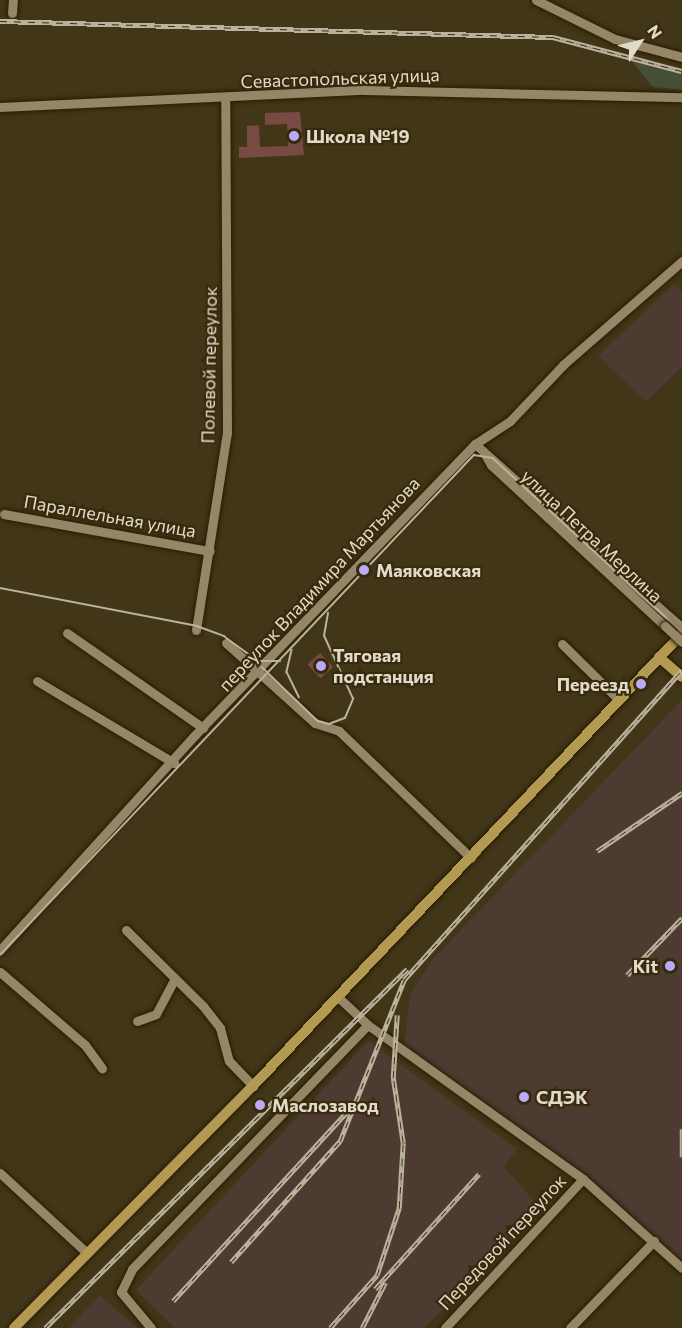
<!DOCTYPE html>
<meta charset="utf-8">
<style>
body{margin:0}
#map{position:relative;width:682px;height:1328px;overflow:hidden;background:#423618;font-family:Commissioner,sans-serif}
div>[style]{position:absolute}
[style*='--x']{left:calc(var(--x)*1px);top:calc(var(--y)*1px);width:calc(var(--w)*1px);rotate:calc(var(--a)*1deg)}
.industrial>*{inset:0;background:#4d3b31}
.green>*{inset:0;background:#454f35}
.building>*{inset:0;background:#774a43;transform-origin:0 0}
.roads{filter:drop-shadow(0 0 2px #281d00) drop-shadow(0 0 2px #281d00)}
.minor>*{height:9px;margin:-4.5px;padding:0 4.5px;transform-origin:4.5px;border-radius:4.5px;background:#948666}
.major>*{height:10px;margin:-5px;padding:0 5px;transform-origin:5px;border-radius:5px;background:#b49953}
.tram>*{height:1.5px;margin:-0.75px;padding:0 0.75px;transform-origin:0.75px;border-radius:0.75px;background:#bbb29e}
.rail>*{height:4.5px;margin-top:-2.25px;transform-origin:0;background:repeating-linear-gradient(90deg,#382b0d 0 7px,#bbb29e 0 14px);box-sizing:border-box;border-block:2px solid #bbb29e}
.bridges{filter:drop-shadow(0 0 2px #281d00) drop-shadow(0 0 2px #281d00)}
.minor-bridge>*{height:9px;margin:-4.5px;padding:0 4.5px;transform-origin:4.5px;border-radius:4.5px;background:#948666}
.dots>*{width:16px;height:16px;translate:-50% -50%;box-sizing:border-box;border:3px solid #382b0d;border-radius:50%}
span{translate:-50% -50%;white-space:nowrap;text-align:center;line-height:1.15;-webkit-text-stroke:4.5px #382b0d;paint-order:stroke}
.street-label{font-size:18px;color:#e2dac9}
.poi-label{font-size:18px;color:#e2dac9;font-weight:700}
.left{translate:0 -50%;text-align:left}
.right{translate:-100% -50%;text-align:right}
.north{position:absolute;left:610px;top:12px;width:60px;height:60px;-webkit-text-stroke:4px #382b0d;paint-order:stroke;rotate:55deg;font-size:16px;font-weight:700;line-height:24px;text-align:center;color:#e2dac9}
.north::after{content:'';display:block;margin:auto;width:21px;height:27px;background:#e2dac9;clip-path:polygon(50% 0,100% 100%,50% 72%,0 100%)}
</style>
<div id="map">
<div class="industrial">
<div style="clip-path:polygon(674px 284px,682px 292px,682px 367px,646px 402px,598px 356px)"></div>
<div style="clip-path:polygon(682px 700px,682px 1266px,588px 1178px,406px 1046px,405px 1039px,410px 994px,432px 960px)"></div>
<div style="clip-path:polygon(368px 1041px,517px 1149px,504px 1167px,542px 1210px,424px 1328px,175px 1328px,136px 1290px)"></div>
<div style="clip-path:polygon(100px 1295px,137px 1328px,69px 1328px)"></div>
</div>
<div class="green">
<div style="clip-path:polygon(630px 59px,682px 74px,682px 90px,653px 87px)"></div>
</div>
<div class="building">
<div style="clip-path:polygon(300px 112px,304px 155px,239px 158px,239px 147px,247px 147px,247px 126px,259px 125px,260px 147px,288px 146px,287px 124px,265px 125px,265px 113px)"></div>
<div style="left:320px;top:653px;width:19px;height:17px;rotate:47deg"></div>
</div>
<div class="roads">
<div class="minor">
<div style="--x:536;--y:0;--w:88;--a:26.3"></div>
<div style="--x:615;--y:39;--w:69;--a:15"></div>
<div style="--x:12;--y:13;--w:13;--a:-86"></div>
<div style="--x:0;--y:107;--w:364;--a:-2.7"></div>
<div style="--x:364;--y:90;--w:318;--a:1.3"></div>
<div style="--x:475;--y:444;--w:277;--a:41.6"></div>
<div style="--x:483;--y:451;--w:16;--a:60"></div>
<div style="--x:491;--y:465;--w:237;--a:42.8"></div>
<div style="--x:4;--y:514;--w:209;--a:10.2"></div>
<div style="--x:196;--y:630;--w:199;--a:-81.1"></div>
<div style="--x:227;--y:433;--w:335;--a:-90.3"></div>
<div style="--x:67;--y:633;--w:166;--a:34.9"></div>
<div style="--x:226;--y:643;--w:120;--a:42"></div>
<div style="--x:315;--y:723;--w:25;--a:18"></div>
<div style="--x:339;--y:731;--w:183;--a:43.9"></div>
<div style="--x:562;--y:644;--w:80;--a:44.5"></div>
<div style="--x:37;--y:681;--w:160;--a:30.9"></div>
<div style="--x:126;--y:930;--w:108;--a:44.6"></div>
<div style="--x:203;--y:1006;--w:28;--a:52"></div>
<div style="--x:220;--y:1028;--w:34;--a:75"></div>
<div style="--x:229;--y:1061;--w:35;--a:46"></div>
<div style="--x:0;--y:950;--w:289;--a:-47.8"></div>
<div style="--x:194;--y:736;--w:405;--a:-46.1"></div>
<div style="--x:475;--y:444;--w:42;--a:-33.3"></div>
<div style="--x:510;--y:421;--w:79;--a:-46.5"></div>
<div style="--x:564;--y:364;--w:157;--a:-41.1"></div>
<div style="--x:0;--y:972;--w:112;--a:40.7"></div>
<div style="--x:85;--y:1045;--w:29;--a:54"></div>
<div style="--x:338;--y:997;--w:41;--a:43"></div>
<div style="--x:368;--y:1025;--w:264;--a:35.6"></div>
<div style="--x:583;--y:1179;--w:133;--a:42"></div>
<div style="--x:137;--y:1021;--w:20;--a:-20"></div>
<div style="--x:156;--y:1014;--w:40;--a:-62"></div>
<div style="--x:0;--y:1173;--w:118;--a:42.6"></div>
<div style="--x:151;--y:1328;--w:47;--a:-129.8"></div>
<div style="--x:121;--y:1292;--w:25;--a:-64"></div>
<div style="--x:132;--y:1269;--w:339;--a:-46"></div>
<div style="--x:445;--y:1328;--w:203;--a:-47.2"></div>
<div style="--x:570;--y:1328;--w:121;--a:-46"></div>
</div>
<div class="major">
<div style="--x:659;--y:657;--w:30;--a:41"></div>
<div style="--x:14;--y:1328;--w:340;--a:-45.4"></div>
<div style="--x:253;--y:1086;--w:623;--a:-46.5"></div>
</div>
</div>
<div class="tram">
<div style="--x:0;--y:588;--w:201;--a:10.9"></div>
<div style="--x:197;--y:626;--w:29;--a:20"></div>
<div style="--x:224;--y:636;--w:42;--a:36.3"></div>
<div style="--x:258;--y:661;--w:22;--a:0"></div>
<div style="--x:292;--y:650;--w:23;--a:103"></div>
<div style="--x:287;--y:672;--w:28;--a:64"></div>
<div style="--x:262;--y:667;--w:78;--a:44"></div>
<div style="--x:318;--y:721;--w:11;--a:15"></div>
<div style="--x:329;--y:724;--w:17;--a:-21"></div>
<div style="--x:345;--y:718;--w:21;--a:-67"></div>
<div style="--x:353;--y:699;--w:69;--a:-114.7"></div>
<div style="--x:324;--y:636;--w:23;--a:-80"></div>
<div style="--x:0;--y:955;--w:689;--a:-46.53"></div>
<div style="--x:474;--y:455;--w:19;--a:9"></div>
<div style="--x:493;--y:458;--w:257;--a:42.6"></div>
</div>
<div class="rail">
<div style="--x:0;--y:21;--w:553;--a:1.66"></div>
<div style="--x:553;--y:37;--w:133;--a:14.8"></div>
<div style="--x:597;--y:851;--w:103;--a:-34.3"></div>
<div style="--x:627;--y:975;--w:79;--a:-46"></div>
<div style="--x:682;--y:1157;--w:28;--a:-90"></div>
<div style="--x:231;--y:1262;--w:163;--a:-48"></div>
<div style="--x:340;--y:1141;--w:173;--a:-68.3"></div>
<div style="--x:404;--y:980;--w:416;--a:-48.1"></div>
<div style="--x:375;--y:1289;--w:155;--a:-47.9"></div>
<div style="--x:173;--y:1301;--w:258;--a:-47.4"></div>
<div style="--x:45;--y:1328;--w:510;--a:-44.76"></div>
<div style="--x:330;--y:1328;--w:71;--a:-48.4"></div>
<div style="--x:377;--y:1275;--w:71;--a:-71.8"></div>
<div style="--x:399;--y:1208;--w:65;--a:-86.5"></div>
<div style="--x:403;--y:1143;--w:66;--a:-98.7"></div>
<div style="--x:393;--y:1078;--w:63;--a:-86.4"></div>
<div style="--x:362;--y:1328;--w:51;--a:-62.9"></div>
</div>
<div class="bridges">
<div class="minor-bridge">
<div style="--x:665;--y:626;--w:23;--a:43"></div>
</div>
</div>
<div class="dots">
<div style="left:294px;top:136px;background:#bcaaf6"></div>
<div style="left:364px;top:570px;background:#bcaaf6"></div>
<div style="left:321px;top:666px;background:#bcaaf6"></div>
<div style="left:641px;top:684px;background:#bcaaf6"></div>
<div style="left:670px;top:966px;background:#bcaaf6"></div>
<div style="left:524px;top:1097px;background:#bcaaf6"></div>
<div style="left:260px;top:1105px;background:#bcaaf6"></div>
</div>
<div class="street-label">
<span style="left:340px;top:78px;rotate:-2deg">Севастопольская улица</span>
<span style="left:209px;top:365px;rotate:-89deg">Полевой переулок</span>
<span style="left:110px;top:516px;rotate:10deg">Параллельная улица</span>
<span style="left:592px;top:536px;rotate:43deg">улица Петра Мерлина</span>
<span style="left:319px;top:584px;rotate:-47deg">переулок Владимира Мартьянова</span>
<span style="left:502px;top:1242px;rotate:-47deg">Передовой переулок</span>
</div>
<div class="poi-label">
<span class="left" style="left:306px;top:136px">Школа №19</span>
<span class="left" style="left:376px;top:570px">Маяковская</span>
<span class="left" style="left:333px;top:666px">Тяговая<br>подстанция</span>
<span class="right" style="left:629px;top:684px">Переезд</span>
<span class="right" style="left:658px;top:966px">Kit</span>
<span class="left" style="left:536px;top:1097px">СДЭК</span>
<span class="left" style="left:272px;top:1105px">Маслозавод</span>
</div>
<div class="north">N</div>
</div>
